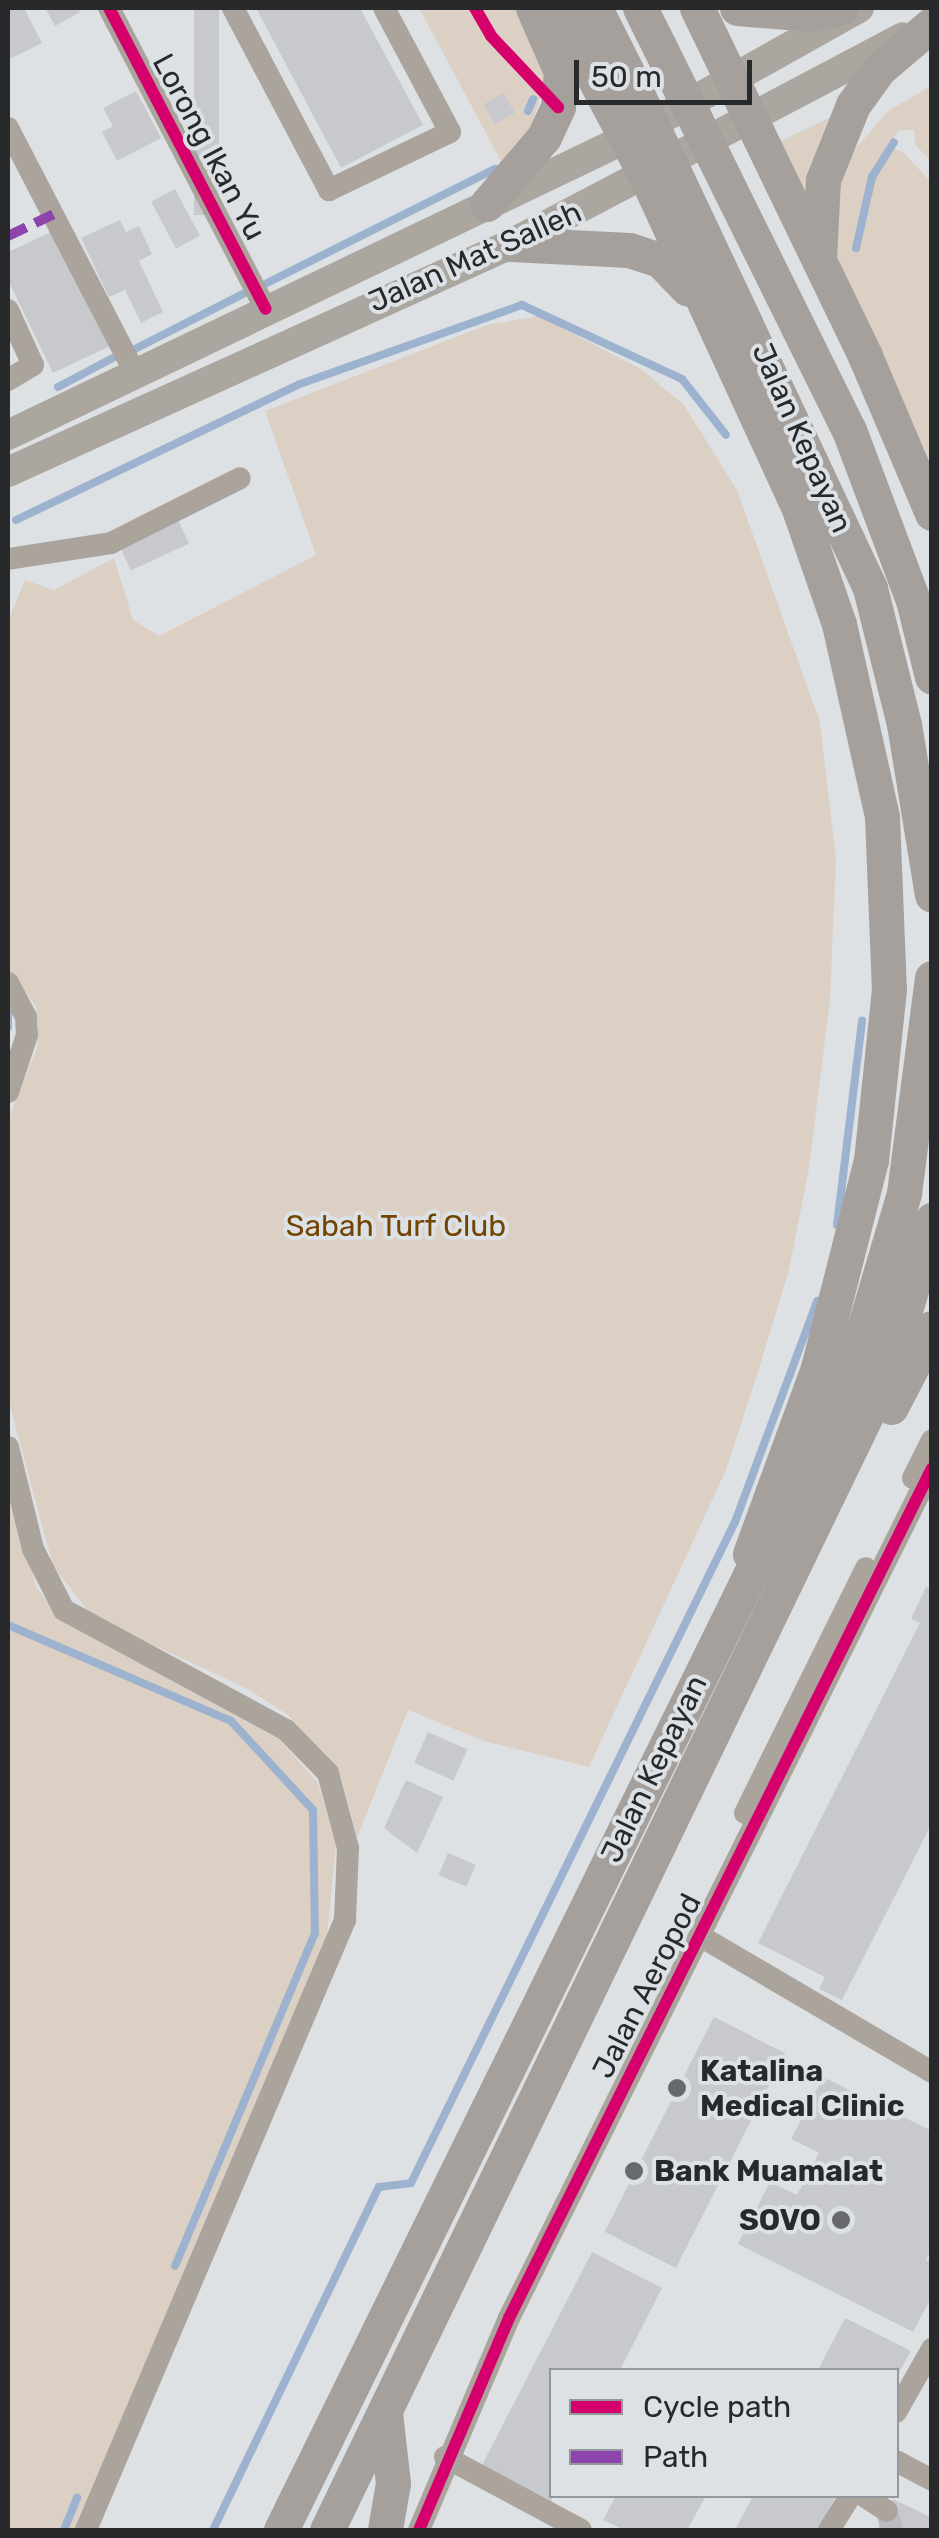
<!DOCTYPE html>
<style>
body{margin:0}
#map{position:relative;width:939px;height:2538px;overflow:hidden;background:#dee1e4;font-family:Rubik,sans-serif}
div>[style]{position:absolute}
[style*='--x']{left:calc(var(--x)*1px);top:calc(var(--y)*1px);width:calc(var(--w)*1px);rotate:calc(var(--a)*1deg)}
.green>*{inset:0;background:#dcd0c5}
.stream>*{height:8px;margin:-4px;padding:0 4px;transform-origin:4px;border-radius:4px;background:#9cb2ce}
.building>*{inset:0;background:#c7c9cc;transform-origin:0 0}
.minor-tunnel>*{height:22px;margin-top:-11px;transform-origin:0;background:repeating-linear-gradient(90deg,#babcbf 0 22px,transparent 0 33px)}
.minor>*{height:22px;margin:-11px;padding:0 11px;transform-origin:11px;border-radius:11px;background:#aaa49d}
.major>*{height:30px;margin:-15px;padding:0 15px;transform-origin:15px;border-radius:15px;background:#aba6a0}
.highway>*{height:35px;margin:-17.5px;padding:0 17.5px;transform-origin:17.5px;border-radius:17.5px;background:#a6a09c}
.highway-bridge>*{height:35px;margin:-17.5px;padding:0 17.5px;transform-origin:17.5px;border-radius:17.5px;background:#a6a09c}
.quiet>*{height:10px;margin-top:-5px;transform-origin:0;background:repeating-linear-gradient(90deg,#8e44ad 0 20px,transparent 0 30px)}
.cycleway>*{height:12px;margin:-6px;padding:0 6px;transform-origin:6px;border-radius:6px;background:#d6006c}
.dots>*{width:28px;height:28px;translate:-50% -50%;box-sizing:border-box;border:5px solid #dce1e6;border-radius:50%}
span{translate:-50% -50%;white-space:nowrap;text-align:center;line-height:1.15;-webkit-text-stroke:8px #dce1e6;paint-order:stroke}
.street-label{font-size:30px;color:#28292b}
.park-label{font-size:30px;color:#734400}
.poi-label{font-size:30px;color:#28292b;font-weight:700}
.left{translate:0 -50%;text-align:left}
.right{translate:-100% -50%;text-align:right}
.frame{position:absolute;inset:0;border:10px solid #28292b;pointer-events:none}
.legend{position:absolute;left:549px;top:2368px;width:350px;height:130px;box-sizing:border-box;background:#dce1e6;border:2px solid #94979b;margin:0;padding:12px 18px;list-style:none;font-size:30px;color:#28292b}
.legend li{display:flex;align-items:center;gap:20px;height:50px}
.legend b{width:50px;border:2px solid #94979b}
.scale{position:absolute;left:574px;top:60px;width:178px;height:45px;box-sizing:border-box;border:5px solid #28292b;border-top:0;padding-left:12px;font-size:30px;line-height:35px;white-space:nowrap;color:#28292b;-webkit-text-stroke:8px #dce1e6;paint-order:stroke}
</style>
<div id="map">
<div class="green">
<div style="clip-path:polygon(419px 8px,521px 8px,547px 73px,531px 129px,502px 163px)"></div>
<div style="clip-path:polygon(931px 86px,931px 162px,915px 144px,914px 130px,900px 130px,886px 146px,903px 152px,931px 182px,931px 463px,832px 245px,842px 169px,856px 148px,888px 111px)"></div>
<div style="clip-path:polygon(839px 113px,805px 194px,769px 147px)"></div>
<div style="clip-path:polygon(539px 316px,641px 369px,684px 405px,737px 490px,820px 722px,836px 859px,830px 1000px,809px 1168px,789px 1270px,758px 1372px,726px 1470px,589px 1767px,484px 1741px,408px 1710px,357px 1838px,341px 1776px,288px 1715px,248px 1689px,93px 1617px,53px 1566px,8px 1399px,8px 1120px,37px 1048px,38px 1025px,36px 1006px,8px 972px,8px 621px,25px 580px,54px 590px,114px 558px,133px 620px,159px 636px,316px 555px,265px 411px,487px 325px)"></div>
<div style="clip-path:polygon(8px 1487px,36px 1587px,67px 1624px,280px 1740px,318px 1783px,336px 1845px,327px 1936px,75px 2530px,8px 2530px)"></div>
</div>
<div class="stream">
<div style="--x:528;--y:111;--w:13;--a:-67"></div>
<div style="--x:856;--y:248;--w:73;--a:-77.3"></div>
<div style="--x:872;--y:177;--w:41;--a:-57.8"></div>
<div style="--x:267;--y:283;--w:255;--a:-26.6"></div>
<div style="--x:135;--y:349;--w:123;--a:-27"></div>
<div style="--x:58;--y:387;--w:62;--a:-27.8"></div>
<div style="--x:16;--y:520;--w:315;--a:-25.6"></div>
<div style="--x:300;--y:384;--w:236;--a:-19.6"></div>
<div style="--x:522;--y:305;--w:176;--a:24.8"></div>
<div style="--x:682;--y:379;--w:71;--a:51.8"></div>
<div style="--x:8;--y:1014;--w:13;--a:90"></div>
<div style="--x:837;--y:1225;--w:206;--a:-83"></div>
<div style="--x:8;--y:1625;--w:243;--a:23.3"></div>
<div style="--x:231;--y:1721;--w:121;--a:47.3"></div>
<div style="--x:313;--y:1810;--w:123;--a:89.1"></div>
<div style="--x:315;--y:1933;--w:361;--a:112.8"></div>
<div style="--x:64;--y:2530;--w:35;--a:-68"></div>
<div style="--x:213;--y:2530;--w:381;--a:-64.2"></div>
<div style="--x:379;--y:2187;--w:32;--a:-7"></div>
<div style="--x:411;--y:2183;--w:736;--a:-63.89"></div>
<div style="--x:735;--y:1522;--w:236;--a:-69.6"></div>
</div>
<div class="building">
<div style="clip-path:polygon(8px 8px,24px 8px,42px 43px,8px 60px)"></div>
<div style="clip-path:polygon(45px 8px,78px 8px,80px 12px,55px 26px)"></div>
<div style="left:194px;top:8px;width:25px;height:207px"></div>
<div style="clip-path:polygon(256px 8px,360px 8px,423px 125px,341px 168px)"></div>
<div style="clip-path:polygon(136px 91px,161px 138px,117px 161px,102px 132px,113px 126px,103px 108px)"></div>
<div style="left:503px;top:93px;width:23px;height:23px;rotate:59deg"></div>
<div style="left:175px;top:189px;width:53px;height:27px;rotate:62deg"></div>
<div style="clip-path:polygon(120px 220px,126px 232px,139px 226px,152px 254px,139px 261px,163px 312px,141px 323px,125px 290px,109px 297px,81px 238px)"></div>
<div style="clip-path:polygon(53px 231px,110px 346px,53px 373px,8px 280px,8px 252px)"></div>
<div style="left:178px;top:520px;width:26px;height:64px;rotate:65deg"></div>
<div style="clip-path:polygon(926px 1587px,932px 1590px,932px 1823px,842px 2000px,819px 1989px,825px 1977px,758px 1943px,920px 1623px,911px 1619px)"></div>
<div style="left:428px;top:1732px;width:43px;height:34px;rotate:24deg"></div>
<div style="clip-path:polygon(406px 1780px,443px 1797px,417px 1853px,384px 1828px)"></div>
<div style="left:448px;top:1853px;width:30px;height:24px;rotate:23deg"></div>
<div style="left:714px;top:2017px;width:80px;height:241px;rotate:27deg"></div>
<div style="clip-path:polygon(823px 2077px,932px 2131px,932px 2248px,926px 2260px,932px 2263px,932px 2296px,913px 2332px,738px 2244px,770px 2182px,797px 2195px,819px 2153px,791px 2139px)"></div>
<div style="clip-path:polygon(592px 2252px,662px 2288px,620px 2370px,552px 2370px,552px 2502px,481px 2467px)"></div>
<div style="clip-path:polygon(845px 2318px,911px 2351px,896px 2378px,896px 2370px,818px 2370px)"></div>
<div style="clip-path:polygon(616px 2496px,706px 2496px,687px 2530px,624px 2530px,603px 2520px)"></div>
<div style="clip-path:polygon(753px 2496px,836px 2496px,818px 2530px,735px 2530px)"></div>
<div style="clip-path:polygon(893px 2499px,932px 2518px,932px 2530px,877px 2530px)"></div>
</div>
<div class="minor-tunnel">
<div style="--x:887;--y:2511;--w:20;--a:75"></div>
</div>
<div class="minor">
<div style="--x:109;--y:8;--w:339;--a:62.5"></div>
<div style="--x:233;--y:8;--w:206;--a:62.2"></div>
<div style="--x:329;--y:190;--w:134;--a:-25.6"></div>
<div style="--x:450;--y:132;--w:140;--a:-118"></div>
<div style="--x:8;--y:128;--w:276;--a:62.6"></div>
<div style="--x:8;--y:310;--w:60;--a:65.6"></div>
<div style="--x:33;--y:365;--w:29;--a:149"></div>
<div style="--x:8;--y:559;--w:104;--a:-8.8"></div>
<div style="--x:111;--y:543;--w:144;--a:-26.7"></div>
<div style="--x:8;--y:983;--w:38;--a:62"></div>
<div style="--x:26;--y:1017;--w:18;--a:87"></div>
<div style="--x:27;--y:1035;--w:60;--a:108.4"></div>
<div style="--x:8;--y:1447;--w:105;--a:76.2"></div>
<div style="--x:33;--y:1549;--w:68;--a:63.1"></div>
<div style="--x:64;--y:1610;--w:252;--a:28.4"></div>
<div style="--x:286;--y:1730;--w:60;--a:45.7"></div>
<div style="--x:328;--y:1773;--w:78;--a:75.1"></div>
<div style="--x:348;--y:1848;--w:72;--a:92.4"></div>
<div style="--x:345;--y:1920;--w:663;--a:113.01"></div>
<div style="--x:913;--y:1478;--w:42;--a:-63.4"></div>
<div style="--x:745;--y:1813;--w:273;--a:-63.7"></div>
<div style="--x:700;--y:1936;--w:269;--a:30.4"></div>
<div style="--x:896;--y:2412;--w:73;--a:-60.3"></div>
<div style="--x:445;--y:2457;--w:154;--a:28.2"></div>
<div style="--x:896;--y:2461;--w:41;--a:27.8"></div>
<div style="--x:864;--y:2496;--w:27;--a:33"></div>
<div style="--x:419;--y:2530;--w:230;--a:-67"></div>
<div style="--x:509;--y:2318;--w:949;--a:-63.54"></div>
<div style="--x:829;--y:2530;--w:40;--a:-58"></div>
</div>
<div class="major">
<div style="--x:8;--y:435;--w:687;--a:-25.63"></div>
<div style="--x:627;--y:138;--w:266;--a:-29.3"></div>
<div style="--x:8;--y:472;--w:552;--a:-24.38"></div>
<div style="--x:511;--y:244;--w:443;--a:-27.8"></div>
</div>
<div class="highway">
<div style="--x:557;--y:8;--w:190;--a:62.1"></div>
<div style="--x:646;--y:176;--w:366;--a:65.3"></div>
<div style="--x:799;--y:509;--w:122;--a:70.8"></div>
<div style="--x:839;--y:624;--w:198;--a:77.4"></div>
<div style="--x:882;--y:817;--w:172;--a:87.7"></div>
<div style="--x:889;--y:989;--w:172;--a:96"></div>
<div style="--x:871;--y:1160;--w:215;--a:104.3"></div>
<div style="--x:818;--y:1368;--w:198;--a:110.1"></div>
<div style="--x:595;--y:8;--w:67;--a:63.4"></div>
<div style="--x:640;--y:8;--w:42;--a:63.4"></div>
<div style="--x:697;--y:8;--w:386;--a:64.2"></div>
<div style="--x:865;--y:356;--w:171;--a:66.9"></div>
<div style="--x:737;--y:8;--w:75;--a:4.6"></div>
<div style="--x:812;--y:14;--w:29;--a:-12"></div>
<div style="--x:487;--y:204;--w:88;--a:-49.6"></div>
<div style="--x:544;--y:137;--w:33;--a:-65"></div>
<div style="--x:558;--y:107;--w:35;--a:-85"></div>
<div style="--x:561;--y:72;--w:70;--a:-113.6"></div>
<div style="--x:511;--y:244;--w:118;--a:2.9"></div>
<div style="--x:629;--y:250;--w:33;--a:18"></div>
<div style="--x:660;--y:260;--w:40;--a:46"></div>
<div style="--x:819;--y:259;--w:79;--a:-87.1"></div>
<div style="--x:823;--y:180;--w:81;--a:-68.2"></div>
<div style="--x:853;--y:105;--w:44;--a:-54.2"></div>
<div style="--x:879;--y:69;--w:70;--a:-40.3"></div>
<div style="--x:891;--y:1407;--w:89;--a:-62.6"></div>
<div style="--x:385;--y:2413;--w:70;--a:83.5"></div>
<div style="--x:393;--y:2483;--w:48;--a:99.7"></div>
<div style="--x:281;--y:2530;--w:1064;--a:-63.84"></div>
<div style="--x:750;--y:1575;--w:96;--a:-59.1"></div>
<div style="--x:799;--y:1493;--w:135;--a:-66.9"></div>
<div style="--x:852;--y:1369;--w:184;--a:-73.5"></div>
<div style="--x:904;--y:1193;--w:217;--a:-82.6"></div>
<div style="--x:327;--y:2530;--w:1284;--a:-64.19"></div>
<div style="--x:886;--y:1374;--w:161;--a:-73.4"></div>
</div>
<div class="highway-bridge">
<div style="--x:659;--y:46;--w:428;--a:63.7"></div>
<div style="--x:849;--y:430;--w:182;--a:69.4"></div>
<div style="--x:913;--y:600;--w:79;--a:76.1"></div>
<div style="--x:625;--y:68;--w:575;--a:64.77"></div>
<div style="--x:870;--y:588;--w:140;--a:76"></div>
<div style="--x:904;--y:724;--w:173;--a:80.7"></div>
</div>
<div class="quiet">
<div style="--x:8;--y:236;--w:51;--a:-25.6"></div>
</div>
<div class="cycleway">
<div style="--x:109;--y:8;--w:339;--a:62.5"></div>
<div style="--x:475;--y:8;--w:32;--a:60"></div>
<div style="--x:491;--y:36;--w:98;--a:46.7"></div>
<div style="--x:419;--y:2530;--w:230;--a:-67"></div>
<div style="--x:509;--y:2318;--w:949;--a:-63.54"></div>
</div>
<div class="dots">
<div style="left:677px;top:2088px;background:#68696c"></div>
<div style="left:634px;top:2171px;background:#68696c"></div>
<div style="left:841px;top:2220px;background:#68696c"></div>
</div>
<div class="street-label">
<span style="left:209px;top:147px;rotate:62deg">Lorong Ikan Yu</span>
<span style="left:475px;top:257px;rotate:-24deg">Jalan Mat Salleh</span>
<span style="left:802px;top:438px;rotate:66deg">Jalan Kepayan</span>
<span style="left:654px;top:1769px;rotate:-64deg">Jalan Kepayan</span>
<span style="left:647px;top:1986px;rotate:-63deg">Jalan Aeropod</span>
</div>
<div class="park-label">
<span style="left:396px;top:1226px">Sabah Turf Club</span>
</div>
<div class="poi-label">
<span class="left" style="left:700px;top:2088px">Katalina<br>Medical Clinic</span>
<span class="left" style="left:654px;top:2171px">Bank Muamalat</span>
<span class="right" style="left:821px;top:2220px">SOVO</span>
</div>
<div class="frame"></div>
<ul class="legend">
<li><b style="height:12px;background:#d6006c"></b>Cycle path</li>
<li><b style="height:12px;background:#8e44ad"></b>Path</li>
</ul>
<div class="scale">50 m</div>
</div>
